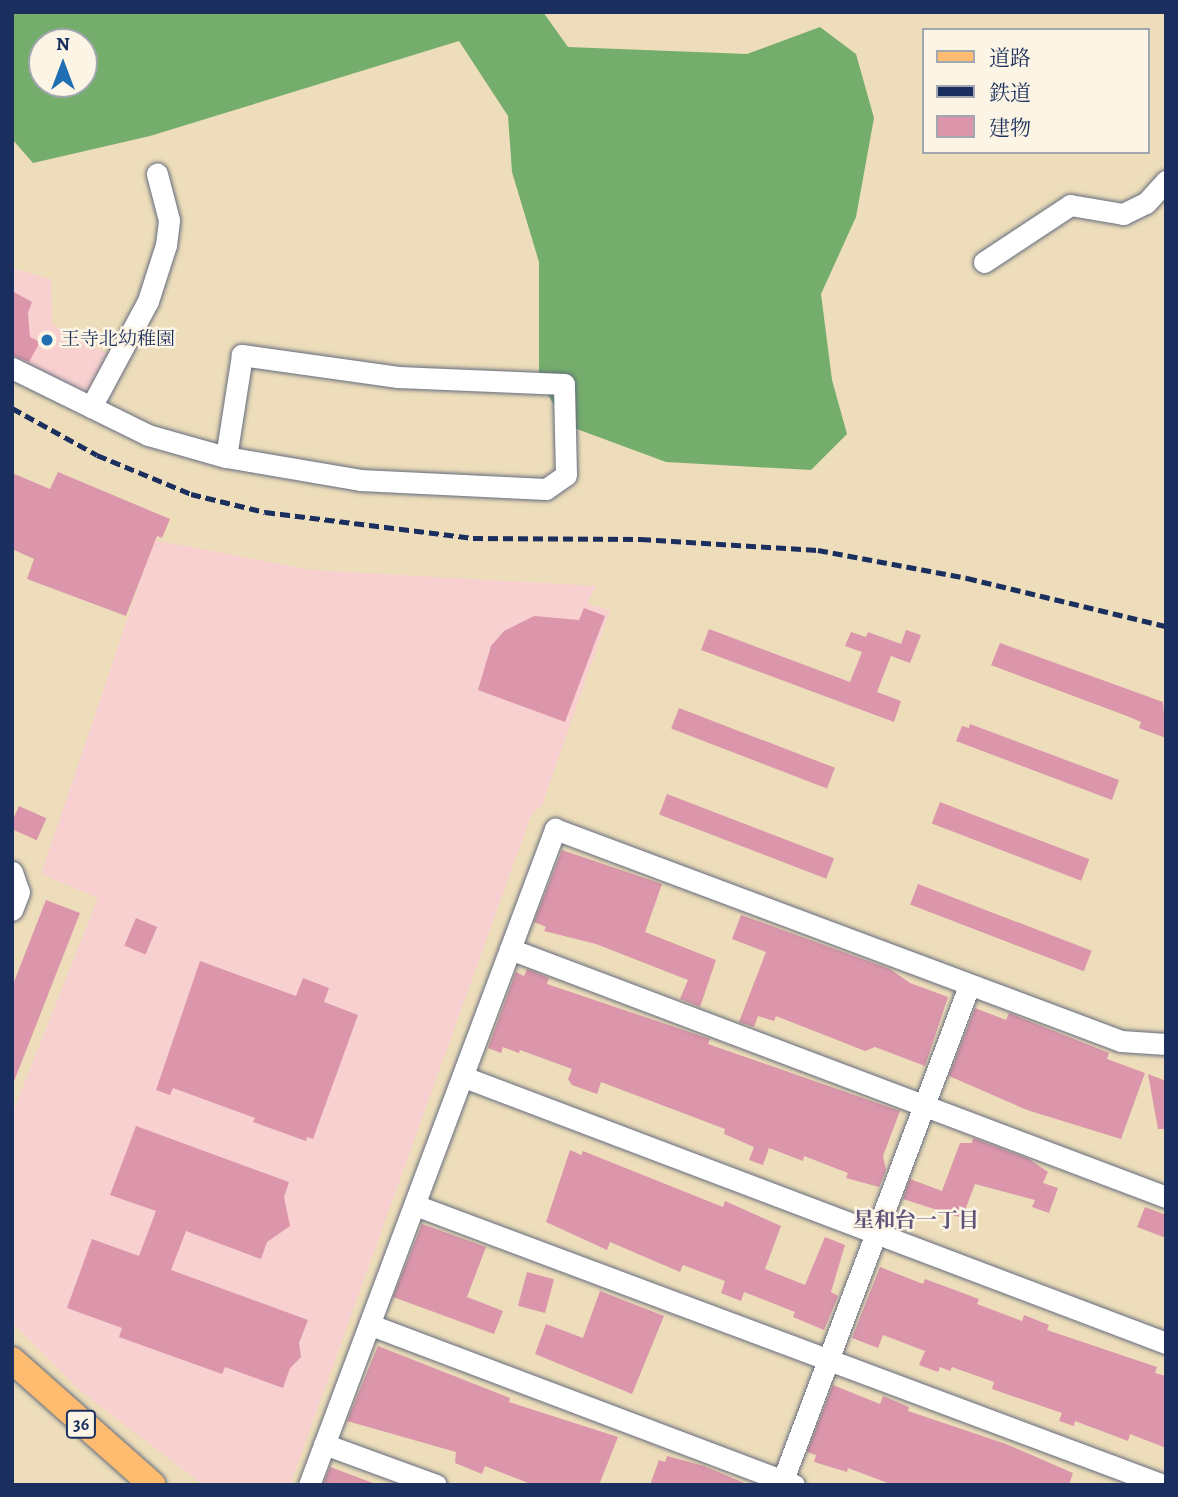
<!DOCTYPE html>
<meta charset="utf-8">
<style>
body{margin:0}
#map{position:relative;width:1178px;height:1497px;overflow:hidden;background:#edddba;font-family:Alegreya,"Noto Serif JP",serif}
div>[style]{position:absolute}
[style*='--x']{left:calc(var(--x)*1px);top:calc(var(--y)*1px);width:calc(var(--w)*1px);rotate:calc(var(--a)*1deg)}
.built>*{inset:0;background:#f7d0cf}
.forest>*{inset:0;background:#75ad6c}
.building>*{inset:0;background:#db96ab;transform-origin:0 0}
.roads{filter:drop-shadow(0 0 2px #646c7e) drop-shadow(0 0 2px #646c7e)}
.minor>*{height:21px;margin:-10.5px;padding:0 10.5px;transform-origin:10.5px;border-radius:10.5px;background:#fff}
.major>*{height:26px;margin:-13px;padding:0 13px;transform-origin:13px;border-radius:13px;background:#febc70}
.rail>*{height:5px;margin-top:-2.5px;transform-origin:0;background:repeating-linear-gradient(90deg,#1b2f5e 0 10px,transparent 0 15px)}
.dots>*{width:19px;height:19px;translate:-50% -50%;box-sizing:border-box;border:4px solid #fcf5e5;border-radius:50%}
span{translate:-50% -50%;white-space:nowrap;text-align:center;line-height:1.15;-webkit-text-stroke:5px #fcf5e5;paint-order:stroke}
.shield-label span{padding:2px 5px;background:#fcf5e5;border:2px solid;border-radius:5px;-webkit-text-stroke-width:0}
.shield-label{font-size:18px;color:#1b2f5e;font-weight:700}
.poi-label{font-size:19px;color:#1b2f5e}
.left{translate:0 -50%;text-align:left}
.neighbourhood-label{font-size:21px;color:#5e5379;font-weight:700}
.frame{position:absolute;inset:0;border:14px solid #1b2f5e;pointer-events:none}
.legend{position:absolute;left:922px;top:28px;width:228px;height:126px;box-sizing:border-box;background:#fcf5e5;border:2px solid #a2a6af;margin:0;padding:9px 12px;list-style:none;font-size:21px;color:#1b2f5e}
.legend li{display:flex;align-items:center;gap:14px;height:35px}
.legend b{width:35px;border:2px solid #a2a6af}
.north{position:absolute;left:28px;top:28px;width:70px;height:70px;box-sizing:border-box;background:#fcf5e5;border:2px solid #a2a6af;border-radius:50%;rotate:0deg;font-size:19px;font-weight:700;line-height:28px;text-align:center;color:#1b2f5e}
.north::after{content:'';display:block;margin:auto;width:24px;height:32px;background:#1f6fb2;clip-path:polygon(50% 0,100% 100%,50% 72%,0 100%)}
</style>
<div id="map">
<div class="built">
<div style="clip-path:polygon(12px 268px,51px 279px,52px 324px,112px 356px,95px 388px,85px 394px,12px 360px)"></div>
<div style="clip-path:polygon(154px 540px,312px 570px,596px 586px,587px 604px,610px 610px,542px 806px,532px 813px,290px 1485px,203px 1485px,77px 1388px,12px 1323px,12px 1114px,98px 898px,41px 874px)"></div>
</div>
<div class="forest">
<div style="clip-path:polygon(evenodd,12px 12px,543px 12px,568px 47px,747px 54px,820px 27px,856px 54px,874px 118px,856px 217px,821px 294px,832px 380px,847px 434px,811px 470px,666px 462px,566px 425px,539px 380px,539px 262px,512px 172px,508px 116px,459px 41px,150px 136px,33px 163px,12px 139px,12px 12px,42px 42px,84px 42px,84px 84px,42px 84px,42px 42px)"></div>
</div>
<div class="building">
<div style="clip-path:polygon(12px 291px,32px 302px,28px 313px,30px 337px,40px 342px,29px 362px,12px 355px)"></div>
<div style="clip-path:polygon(58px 472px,170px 519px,162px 538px,157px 536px,126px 616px,27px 579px,34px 559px,12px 549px,12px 473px,50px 489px)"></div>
<div style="clip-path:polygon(584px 608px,605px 616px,565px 722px,478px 690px,491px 646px,504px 631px,534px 616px,579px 620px)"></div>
<div style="clip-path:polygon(709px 629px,850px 682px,862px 652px,845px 646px,851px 632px,866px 637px,868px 632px,901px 644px,906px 630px,921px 635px,910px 663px,891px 656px,877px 692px,901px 701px,894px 722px,701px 650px)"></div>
<div style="clip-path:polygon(1000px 643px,1163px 702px,1166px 738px,1139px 728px,1141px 722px,1127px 716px,991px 665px)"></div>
<div style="left:679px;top:708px;width:167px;height:22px;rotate:21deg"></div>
<div style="clip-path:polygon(970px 724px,1119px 780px,1112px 800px,956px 741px,962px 726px,969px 728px)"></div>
<div style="left:667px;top:794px;width:179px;height:22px;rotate:21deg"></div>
<div style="left:940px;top:802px;width:160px;height:23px;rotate:21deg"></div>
<div style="left:19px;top:806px;width:30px;height:24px;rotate:24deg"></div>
<div style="clip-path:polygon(562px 850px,662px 884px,645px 932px,716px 960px,700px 1007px,680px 999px,688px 980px,596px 944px,544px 931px,546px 927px,534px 922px)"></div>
<div style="left:918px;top:884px;width:186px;height:22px;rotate:21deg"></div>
<div style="clip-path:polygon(46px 900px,80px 913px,13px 1084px,12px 987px)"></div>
<div style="clip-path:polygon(741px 915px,890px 969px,910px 983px,948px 997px,925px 1066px,875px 1047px,865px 1051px,776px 1016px,774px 1021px,758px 1016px,754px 1027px,739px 1022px,766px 952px,732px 939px)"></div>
<div style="left:136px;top:918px;width:23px;height:30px;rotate:23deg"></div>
<div style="clip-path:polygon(200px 961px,296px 996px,303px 978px,329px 988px,324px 1002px,358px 1015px,313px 1139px,307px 1137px,306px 1141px,253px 1122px,255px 1118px,173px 1088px,170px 1095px,156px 1090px)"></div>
<div style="clip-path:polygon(527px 969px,549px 978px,547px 984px,710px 1039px,708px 1044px,900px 1111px,883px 1156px,886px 1170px,879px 1187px,846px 1178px,848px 1173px,804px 1156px,803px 1161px,769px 1148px,763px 1165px,749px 1160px,754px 1147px,724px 1134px,725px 1129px,601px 1082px,597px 1094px,572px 1085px,568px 1079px,572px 1069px,520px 1050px,519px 1053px,503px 1047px,501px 1053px,488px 1048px,516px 972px,524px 976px)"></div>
<div style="clip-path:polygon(975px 1008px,1006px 1020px,1009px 1013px,1109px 1053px,1107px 1059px,1145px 1073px,1121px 1139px,1027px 1110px,949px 1076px)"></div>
<div style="clip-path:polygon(1148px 1074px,1166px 1081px,1166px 1129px,1158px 1129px)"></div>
<div style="clip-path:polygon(136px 1126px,289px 1182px,284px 1197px,290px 1226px,267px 1242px,261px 1259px,186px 1231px,171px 1270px,308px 1320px,299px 1343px,301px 1357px,290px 1368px,283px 1388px,225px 1367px,222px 1374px,119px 1337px,122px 1328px,67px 1308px,92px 1239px,139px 1256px,156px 1211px,110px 1195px)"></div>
<div style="clip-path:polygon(973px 1138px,1029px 1159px,1048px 1172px,1043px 1183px,1058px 1188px,1049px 1213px,1032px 1207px,1035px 1200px,975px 1184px,962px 1218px,903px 1199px,910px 1179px,942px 1191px,960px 1143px,972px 1143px)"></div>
<div style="clip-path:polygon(570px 1150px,581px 1155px,583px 1151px,723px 1207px,725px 1201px,781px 1226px,765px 1269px,805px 1285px,825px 1237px,845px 1245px,831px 1292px,838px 1296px,824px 1330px,793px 1317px,795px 1312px,744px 1292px,741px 1301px,721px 1293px,725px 1281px,683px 1265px,680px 1272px,610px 1242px,607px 1250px,546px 1222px)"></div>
<div style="clip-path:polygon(1145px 1207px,1166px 1215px,1166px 1238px,1137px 1227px)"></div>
<div style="clip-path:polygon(422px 1224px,486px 1247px,467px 1297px,503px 1311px,494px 1334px,393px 1297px)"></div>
<div style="clip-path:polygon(880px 1267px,923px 1284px,925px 1279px,979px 1299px,977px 1304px,1022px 1321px,1024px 1315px,1049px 1325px,1047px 1330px,1157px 1367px,1155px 1373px,1166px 1376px,1166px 1448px,1130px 1434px,1128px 1441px,1075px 1421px,1074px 1426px,1059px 1421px,1062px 1413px,992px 1389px,994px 1382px,952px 1367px,950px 1371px,940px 1367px,938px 1372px,919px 1365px,925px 1351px,883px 1335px,878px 1348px,852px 1338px)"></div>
<div style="left:527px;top:1272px;width:28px;height:35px;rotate:15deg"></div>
<div style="clip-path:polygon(600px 1291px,664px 1316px,632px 1394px,535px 1354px,546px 1324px,583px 1338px)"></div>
<div style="clip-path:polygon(378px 1346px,510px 1398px,509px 1402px,618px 1437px,599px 1485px,533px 1485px,485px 1466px,482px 1474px,455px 1463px,456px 1452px,347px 1421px)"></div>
<div style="clip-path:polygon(833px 1385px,880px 1404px,883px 1396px,909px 1407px,908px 1411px,1006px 1444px,1073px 1473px,1069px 1485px,893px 1485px,848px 1468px,847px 1472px,814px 1462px,816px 1455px,807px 1452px)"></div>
<div style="clip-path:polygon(667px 1456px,704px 1466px,749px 1485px,650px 1485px,659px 1460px,665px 1462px)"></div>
<div style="clip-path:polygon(330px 1467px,373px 1483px,372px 1485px,323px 1485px)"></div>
</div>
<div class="roads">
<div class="minor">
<div style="--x:984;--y:262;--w:103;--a:-33.5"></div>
<div style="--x:1070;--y:205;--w:54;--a:9.6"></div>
<div style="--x:1123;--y:214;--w:25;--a:-26"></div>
<div style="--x:1146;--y:203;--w:30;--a:-48"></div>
<div style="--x:12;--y:368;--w:152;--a:26.2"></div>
<div style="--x:148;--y:435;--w:81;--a:15.8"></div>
<div style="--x:226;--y:457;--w:136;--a:9.7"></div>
<div style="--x:360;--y:480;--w:186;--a:2.8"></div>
<div style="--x:546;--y:489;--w:24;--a:-35"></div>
<div style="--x:566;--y:475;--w:91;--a:-91.3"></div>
<div style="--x:564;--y:384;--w:166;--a:-177.6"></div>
<div style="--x:398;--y:377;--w:158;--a:-172"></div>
<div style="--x:242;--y:355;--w:103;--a:98.9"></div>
<div style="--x:91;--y:407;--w:120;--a:-61.7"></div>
<div style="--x:148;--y:301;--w:59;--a:-72.2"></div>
<div style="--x:166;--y:245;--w:25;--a:-83"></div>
<div style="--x:169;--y:220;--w:48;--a:-104.6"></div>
<div style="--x:12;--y:872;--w:21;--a:71"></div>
<div style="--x:19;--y:892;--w:19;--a:111"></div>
<div style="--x:510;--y:949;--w:701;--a:20.71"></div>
<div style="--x:464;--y:1077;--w:751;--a:20.75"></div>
<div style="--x:415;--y:1205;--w:799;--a:20.52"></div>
<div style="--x:371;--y:1325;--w:452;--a:20.7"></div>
<div style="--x:324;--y:1444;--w:119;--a:20.1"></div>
<div style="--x:309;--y:1485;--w:701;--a:-69.44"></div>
<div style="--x:555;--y:829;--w:604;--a:20.53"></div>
<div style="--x:1121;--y:1041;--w:45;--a:3.8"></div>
<div style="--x:781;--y:1485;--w:533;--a:-69.36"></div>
</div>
<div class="major">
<div style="--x:12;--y:1360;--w:188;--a:41.6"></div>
</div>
</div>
<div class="rail">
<div style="--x:12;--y:408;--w:97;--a:28.9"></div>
<div style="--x:97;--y:455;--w:102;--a:22.5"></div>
<div style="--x:191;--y:494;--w:76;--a:13.7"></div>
<div style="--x:265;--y:512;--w:210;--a:7.1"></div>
<div style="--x:473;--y:538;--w:168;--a:0.3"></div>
<div style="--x:641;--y:539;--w:177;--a:3.6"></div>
<div style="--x:818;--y:550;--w:152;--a:10.6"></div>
<div style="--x:967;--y:578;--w:205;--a:13.6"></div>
</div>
<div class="dots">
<div style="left:47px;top:340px;background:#1f6fb2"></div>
</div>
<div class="shield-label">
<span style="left:81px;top:1424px">36</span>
</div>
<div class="poi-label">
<span class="left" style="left:61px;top:340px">王寺北幼稚園</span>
</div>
<div class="neighbourhood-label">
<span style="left:916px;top:1220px">星和台一丁目</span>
</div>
<div class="frame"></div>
<ul class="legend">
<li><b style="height:9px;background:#febc70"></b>道路</li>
<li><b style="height:9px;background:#1b2f5e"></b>鉄道</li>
<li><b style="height:19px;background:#db96ab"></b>建物</li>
</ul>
<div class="north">N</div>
</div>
